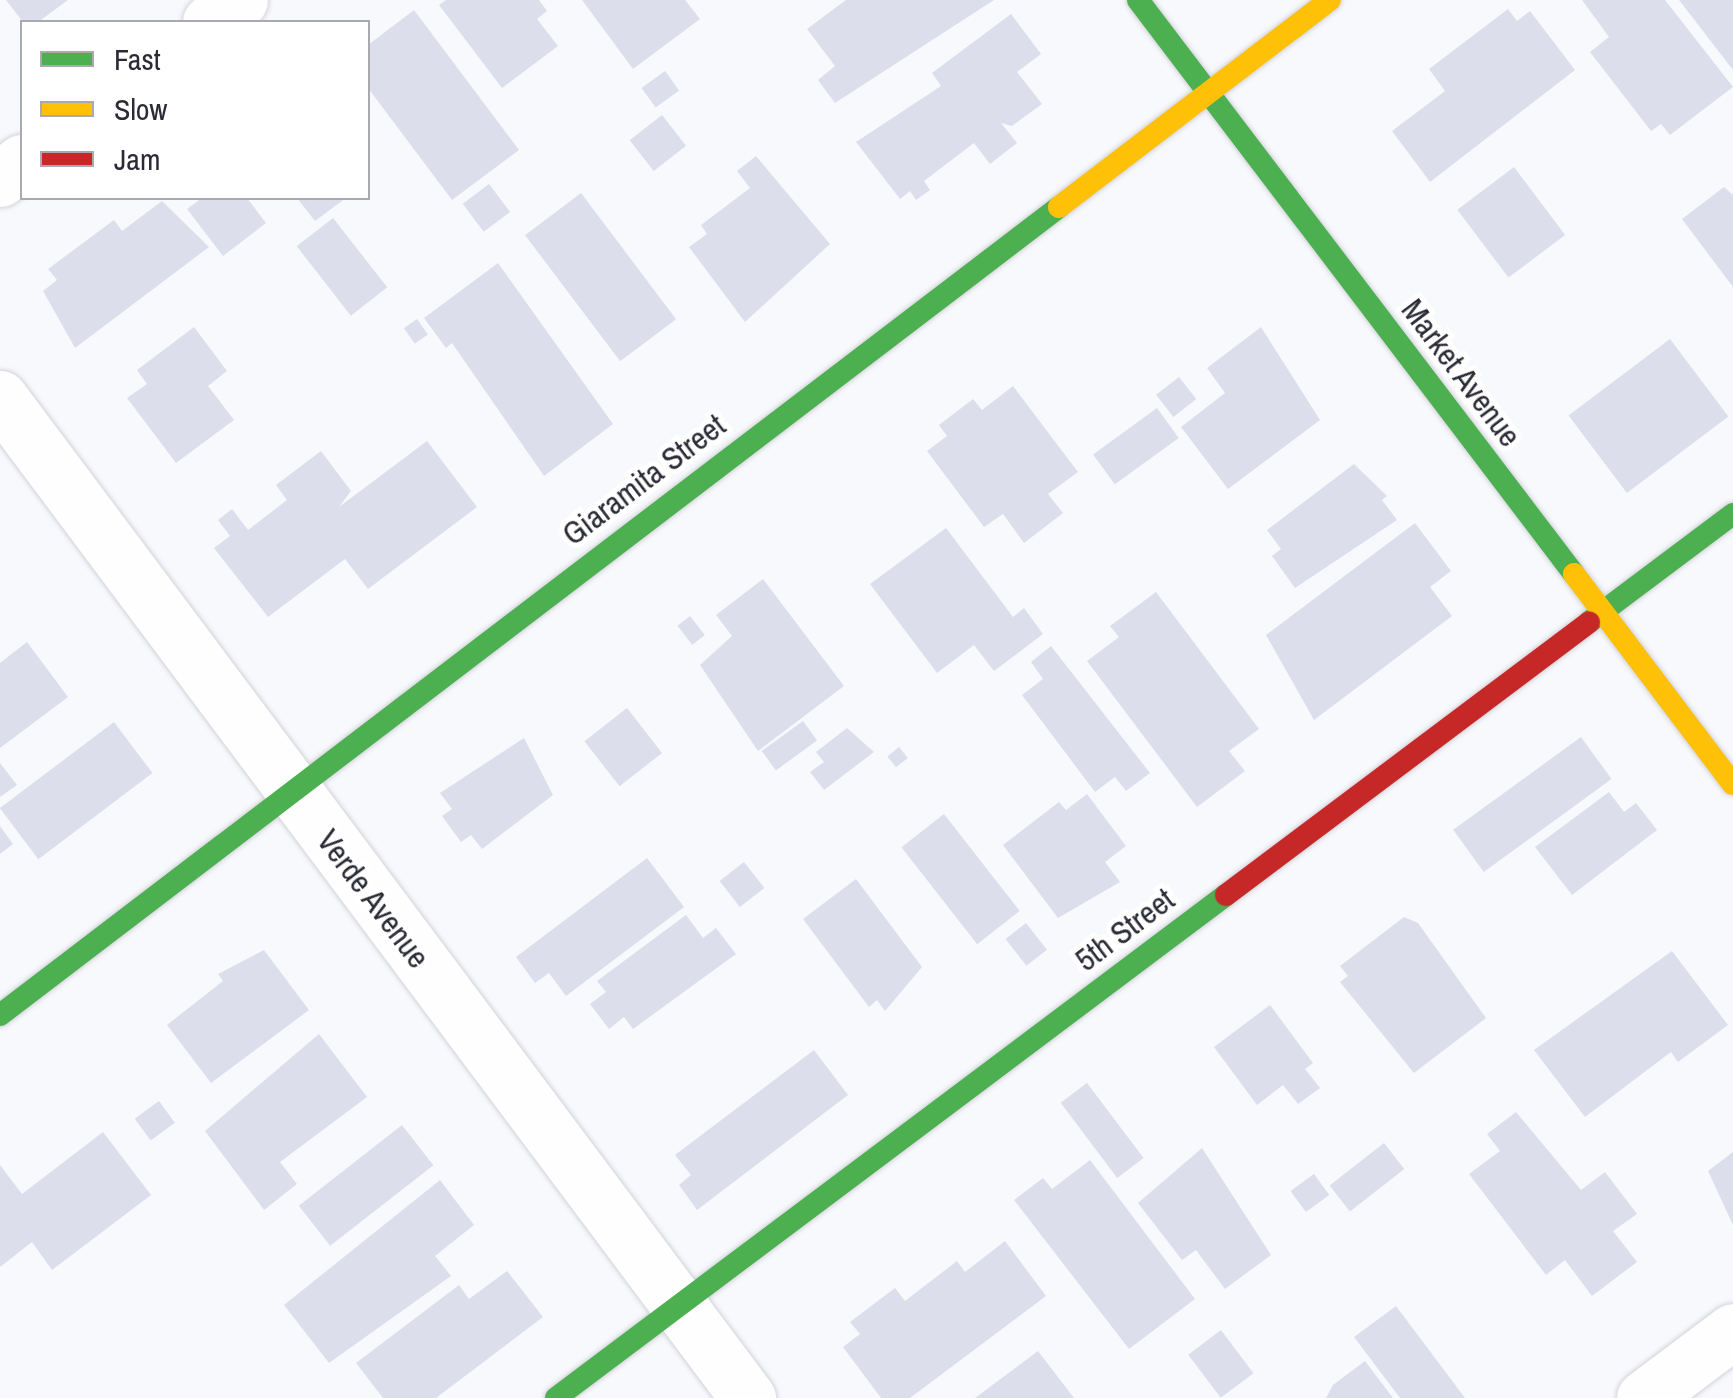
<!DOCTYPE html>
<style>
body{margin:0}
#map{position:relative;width:1733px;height:1398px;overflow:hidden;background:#f8f9fc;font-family:"Archivo Narrow",sans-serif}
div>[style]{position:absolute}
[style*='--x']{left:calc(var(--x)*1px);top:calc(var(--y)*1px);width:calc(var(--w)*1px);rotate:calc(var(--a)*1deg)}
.building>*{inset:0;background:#dcdeec;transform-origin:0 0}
.roads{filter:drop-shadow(0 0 2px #d2d3da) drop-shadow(0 0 2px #d2d3da)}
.street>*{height:55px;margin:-27.5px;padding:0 27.5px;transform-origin:27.5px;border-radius:27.5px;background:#fefeff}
.fast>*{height:22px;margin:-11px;padding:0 11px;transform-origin:11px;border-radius:11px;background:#4caf50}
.slow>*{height:22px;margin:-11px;padding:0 11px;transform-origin:11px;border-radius:11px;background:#ffc107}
.jam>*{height:22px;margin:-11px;padding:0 11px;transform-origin:11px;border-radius:11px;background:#c62828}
span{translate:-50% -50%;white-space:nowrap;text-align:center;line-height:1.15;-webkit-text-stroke:10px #fff;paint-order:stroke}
.street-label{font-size:32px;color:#2a2b35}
.legend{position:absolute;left:20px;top:20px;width:350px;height:180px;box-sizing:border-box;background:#fff;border:2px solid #aaaaae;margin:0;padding:12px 18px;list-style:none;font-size:30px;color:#2a2b35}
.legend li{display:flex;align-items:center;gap:20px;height:50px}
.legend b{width:50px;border:2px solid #aaaaae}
</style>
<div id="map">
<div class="building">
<div style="clip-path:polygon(6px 0,68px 0,38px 22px,23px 22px)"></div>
<div style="clip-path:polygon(446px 0,539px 0,547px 11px,537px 19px,558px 46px,502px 88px,439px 5px)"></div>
<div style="clip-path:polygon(582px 0,685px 0,700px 19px,633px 69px)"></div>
<div style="clip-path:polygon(846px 0,994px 0,835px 103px,818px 80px,835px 66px,807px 29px)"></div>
<div style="clip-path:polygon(1582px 0,1665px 0,1733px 87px,1670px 135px,1661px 124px,1651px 131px,1590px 52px,1609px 37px)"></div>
<div style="clip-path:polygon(1679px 0,1733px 0,1733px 70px)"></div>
<div style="clip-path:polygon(1508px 9px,1517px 21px,1530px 11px,1575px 70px,1430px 182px,1392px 131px,1445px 91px,1429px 69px)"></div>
<div style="clip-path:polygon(414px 10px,519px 150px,452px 200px,368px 88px,368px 45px)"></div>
<div style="clip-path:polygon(1011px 14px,1041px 54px,1017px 72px,1042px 104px,1012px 126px,1001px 123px,1017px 143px,990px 164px,974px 143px,924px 181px,930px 190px,916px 200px,910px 191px,900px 199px,856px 142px,941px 86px,932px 73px)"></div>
<div style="left:665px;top:71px;width:24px;height:29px;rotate:54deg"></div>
<div style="left:662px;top:115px;width:39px;height:41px;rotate:52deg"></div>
<div style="clip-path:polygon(756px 156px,830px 244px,745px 322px,689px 247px,707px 234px,701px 225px,750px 188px,737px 171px)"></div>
<div style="left:1514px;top:167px;width:85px;height:71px;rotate:53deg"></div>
<div style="left:489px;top:184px;width:35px;height:33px;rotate:53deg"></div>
<div style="clip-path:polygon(1724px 187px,1733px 195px,1733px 287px,1682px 219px)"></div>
<div style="left:581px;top:193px;width:158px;height:70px;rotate:53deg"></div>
<div style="clip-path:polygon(202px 198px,247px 198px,266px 223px,223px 256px,187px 209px)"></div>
<div style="clip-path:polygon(297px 198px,346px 198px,315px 221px)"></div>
<div style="clip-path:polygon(162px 201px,209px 247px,75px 348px,43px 291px,57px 280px,48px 269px,114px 220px,122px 231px)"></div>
<div style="left:333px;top:218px;width:88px;height:46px;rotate:52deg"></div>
<div style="clip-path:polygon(498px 263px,613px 424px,544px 476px,452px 343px,446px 348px,424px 318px)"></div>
<div style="left:417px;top:319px;width:19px;height:16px;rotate:55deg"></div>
<div style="clip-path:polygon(194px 327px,227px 371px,208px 386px,234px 420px,176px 463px,127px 398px,147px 384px,137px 370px)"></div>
<div style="clip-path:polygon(1261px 327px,1320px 420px,1228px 489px,1181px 427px,1225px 393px,1207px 368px)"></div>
<div style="left:1670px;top:339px;width:97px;height:127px;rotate:53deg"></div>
<div style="left:1179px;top:377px;width:28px;height:29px;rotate:52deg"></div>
<div style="clip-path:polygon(1013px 386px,1078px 472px,1048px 494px,1063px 513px,1024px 543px,1003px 514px,984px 527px,927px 451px,947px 436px,939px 425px,973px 399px,982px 410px)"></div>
<div style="left:1157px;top:408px;width:37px;height:79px;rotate:54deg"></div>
<div style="clip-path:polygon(427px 441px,477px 507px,368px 589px,345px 559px,268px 617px,214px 548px,230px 536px,218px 520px,232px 509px,248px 530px,287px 500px,276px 485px,321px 451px,351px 491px,339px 507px)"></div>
<div style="clip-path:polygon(1354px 464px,1387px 496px,1382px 500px,1397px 520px,1295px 588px,1272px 556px,1281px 549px,1267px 530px)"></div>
<div style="clip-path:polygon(1415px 523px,1451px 571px,1430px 587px,1452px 616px,1314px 720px,1266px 635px)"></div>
<div style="clip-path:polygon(946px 528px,1013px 617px,1024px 608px,1043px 634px,994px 671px,974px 645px,937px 673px,870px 584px)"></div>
<div style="clip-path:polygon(763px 579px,844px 686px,758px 751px,700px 665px,732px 636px,716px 615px)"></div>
<div style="clip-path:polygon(1156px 592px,1259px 729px,1229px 751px,1245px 771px,1197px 807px,1087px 661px,1119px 637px,1110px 626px)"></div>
<div style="left:690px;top:616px;width:24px;height:16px;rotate:52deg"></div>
<div style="clip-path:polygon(27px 642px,68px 697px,0 748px,0 663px)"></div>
<div style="clip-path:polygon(1051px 646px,1150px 773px,1126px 791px,1115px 777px,1095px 792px,1022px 695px,1043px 679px,1031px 662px)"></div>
<div style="left:627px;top:708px;width:57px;height:54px;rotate:52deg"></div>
<div style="left:803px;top:721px;width:24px;height:51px;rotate:54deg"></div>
<div style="left:114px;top:722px;width:64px;height:143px;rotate:53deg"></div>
<div style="clip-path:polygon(847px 728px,874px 752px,824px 790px,810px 772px,824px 762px,816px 752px)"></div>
<div style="left:1581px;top:737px;width:52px;height:158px;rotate:54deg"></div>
<div style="clip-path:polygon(524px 738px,553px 795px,482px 849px,471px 835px,461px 842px,442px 816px,452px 809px,440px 793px)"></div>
<div style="left:899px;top:747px;width:14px;height:15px;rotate:51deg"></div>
<div style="clip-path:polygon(0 763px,17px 785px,0 797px)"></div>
<div style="clip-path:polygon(1609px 792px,1624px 812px,1636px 803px,1657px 830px,1572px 895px,1535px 847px)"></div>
<div style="clip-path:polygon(1087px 794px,1126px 846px,1105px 862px,1120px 882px,1058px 918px,1003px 845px,1059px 802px,1066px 810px)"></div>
<div style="left:944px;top:814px;width:123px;height:54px;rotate:52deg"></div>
<div style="clip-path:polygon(0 826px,13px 844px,0 854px)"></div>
<div style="clip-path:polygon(647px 858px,684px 907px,566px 996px,549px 973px,535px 983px,516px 957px)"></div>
<div style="left:744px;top:862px;width:33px;height:31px;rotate:52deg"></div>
<div style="clip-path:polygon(856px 879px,922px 967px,885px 1011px,877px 1000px,869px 1007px,803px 919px)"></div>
<div style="clip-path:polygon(686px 915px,703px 938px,716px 928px,736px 954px,633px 1029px,624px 1017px,609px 1029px,590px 1004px,606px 992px,597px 981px)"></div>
<div style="clip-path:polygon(1404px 917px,1418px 923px,1486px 1018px,1414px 1073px,1340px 982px,1348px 976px,1340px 966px)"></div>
<div style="left:1026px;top:923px;width:34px;height:26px;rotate:52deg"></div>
<div style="clip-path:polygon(264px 950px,309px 1010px,211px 1083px,167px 1025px,223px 981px,218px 974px)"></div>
<div style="clip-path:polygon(1672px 951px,1728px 1025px,1678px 1062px,1671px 1052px,1585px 1117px,1534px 1050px)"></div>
<div style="clip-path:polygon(1270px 1005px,1313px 1063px,1305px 1069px,1320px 1088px,1298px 1104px,1283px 1085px,1257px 1105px,1214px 1047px)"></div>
<div style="clip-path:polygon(319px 1034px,367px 1097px,280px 1162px,297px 1184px,264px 1210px,205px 1131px)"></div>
<div style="clip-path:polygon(814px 1050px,848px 1095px,697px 1210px,679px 1185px,691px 1175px,675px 1155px)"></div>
<div style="left:1087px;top:1083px;width:94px;height:33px;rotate:53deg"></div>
<div style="left:159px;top:1101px;width:27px;height:30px;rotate:54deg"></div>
<div style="clip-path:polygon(1516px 1112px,1581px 1190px,1605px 1172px,1637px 1214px,1613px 1231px,1637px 1262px,1592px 1296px,1565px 1260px,1546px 1275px,1469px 1174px,1500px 1151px,1487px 1134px)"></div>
<div style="left:402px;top:1125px;width:51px;height:131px;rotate:52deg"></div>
<div style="clip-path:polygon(103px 1132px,151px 1195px,52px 1270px,32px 1242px,0 1267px,0 1165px,22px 1194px)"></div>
<div style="left:1384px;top:1143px;width:33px;height:69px;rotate:52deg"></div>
<div style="clip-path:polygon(1202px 1148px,1271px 1255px,1225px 1289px,1196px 1250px,1182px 1260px,1138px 1203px)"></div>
<div style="clip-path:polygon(1733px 1152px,1733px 1225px,1708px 1171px)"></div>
<div style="clip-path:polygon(1090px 1160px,1195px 1299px,1129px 1349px,1014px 1200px,1043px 1178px,1052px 1189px)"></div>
<div style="left:1314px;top:1174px;width:26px;height:29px;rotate:54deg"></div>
<div style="clip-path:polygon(440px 1180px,474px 1225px,435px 1256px,451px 1276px,329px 1363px,284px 1305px)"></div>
<div style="clip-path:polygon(1005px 1241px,1046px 1296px,910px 1398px,881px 1398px,843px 1347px,860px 1334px,850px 1322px,895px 1288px,905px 1301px,957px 1261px,965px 1272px)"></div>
<div style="clip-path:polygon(507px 1271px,543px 1317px,436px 1398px,383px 1398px,356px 1363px,459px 1285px,469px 1299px)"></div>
<div style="clip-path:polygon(1396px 1306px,1465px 1398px,1400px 1398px,1354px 1337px)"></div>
<div style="left:1221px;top:1330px;width:54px;height:41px;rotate:53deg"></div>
<div style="clip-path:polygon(1038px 1351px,1074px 1398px,975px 1398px)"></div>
<div style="clip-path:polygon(1365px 1361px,1393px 1398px,1326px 1398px,1333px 1385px)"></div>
</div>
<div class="roads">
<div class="street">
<div style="--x:210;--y:22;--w:37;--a:-36"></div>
<div style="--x:0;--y:179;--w:28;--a:-38"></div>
<div style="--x:0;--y:398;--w:1249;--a:53.2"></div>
<div style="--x:1644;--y:1398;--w:111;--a:-37"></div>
</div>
<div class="fast">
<div style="--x:1138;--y:0;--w:721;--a:52.78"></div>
<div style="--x:1589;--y:622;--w:180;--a:-36.9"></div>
<div style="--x:0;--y:1015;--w:1332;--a:-37.34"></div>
<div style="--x:556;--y:1398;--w:838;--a:-36.9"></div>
</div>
<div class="slow">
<div style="--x:1059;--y:207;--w:341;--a:-37.4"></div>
<div style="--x:1574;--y:574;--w:263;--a:52.9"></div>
</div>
<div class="jam">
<div style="--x:1226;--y:895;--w:454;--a:-36.9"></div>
</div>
</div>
<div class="street-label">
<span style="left:1461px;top:373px;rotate:53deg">Market Avenue</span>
<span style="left:644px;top:480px;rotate:-37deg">Giaramita Street</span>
<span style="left:373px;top:899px;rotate:53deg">Verde Avenue</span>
<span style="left:1125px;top:930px;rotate:-37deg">5th Street</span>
</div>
<ul class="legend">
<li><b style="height:12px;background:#4caf50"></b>Fast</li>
<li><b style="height:12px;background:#ffc107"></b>Slow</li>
<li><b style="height:12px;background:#c62828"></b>Jam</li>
</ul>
</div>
